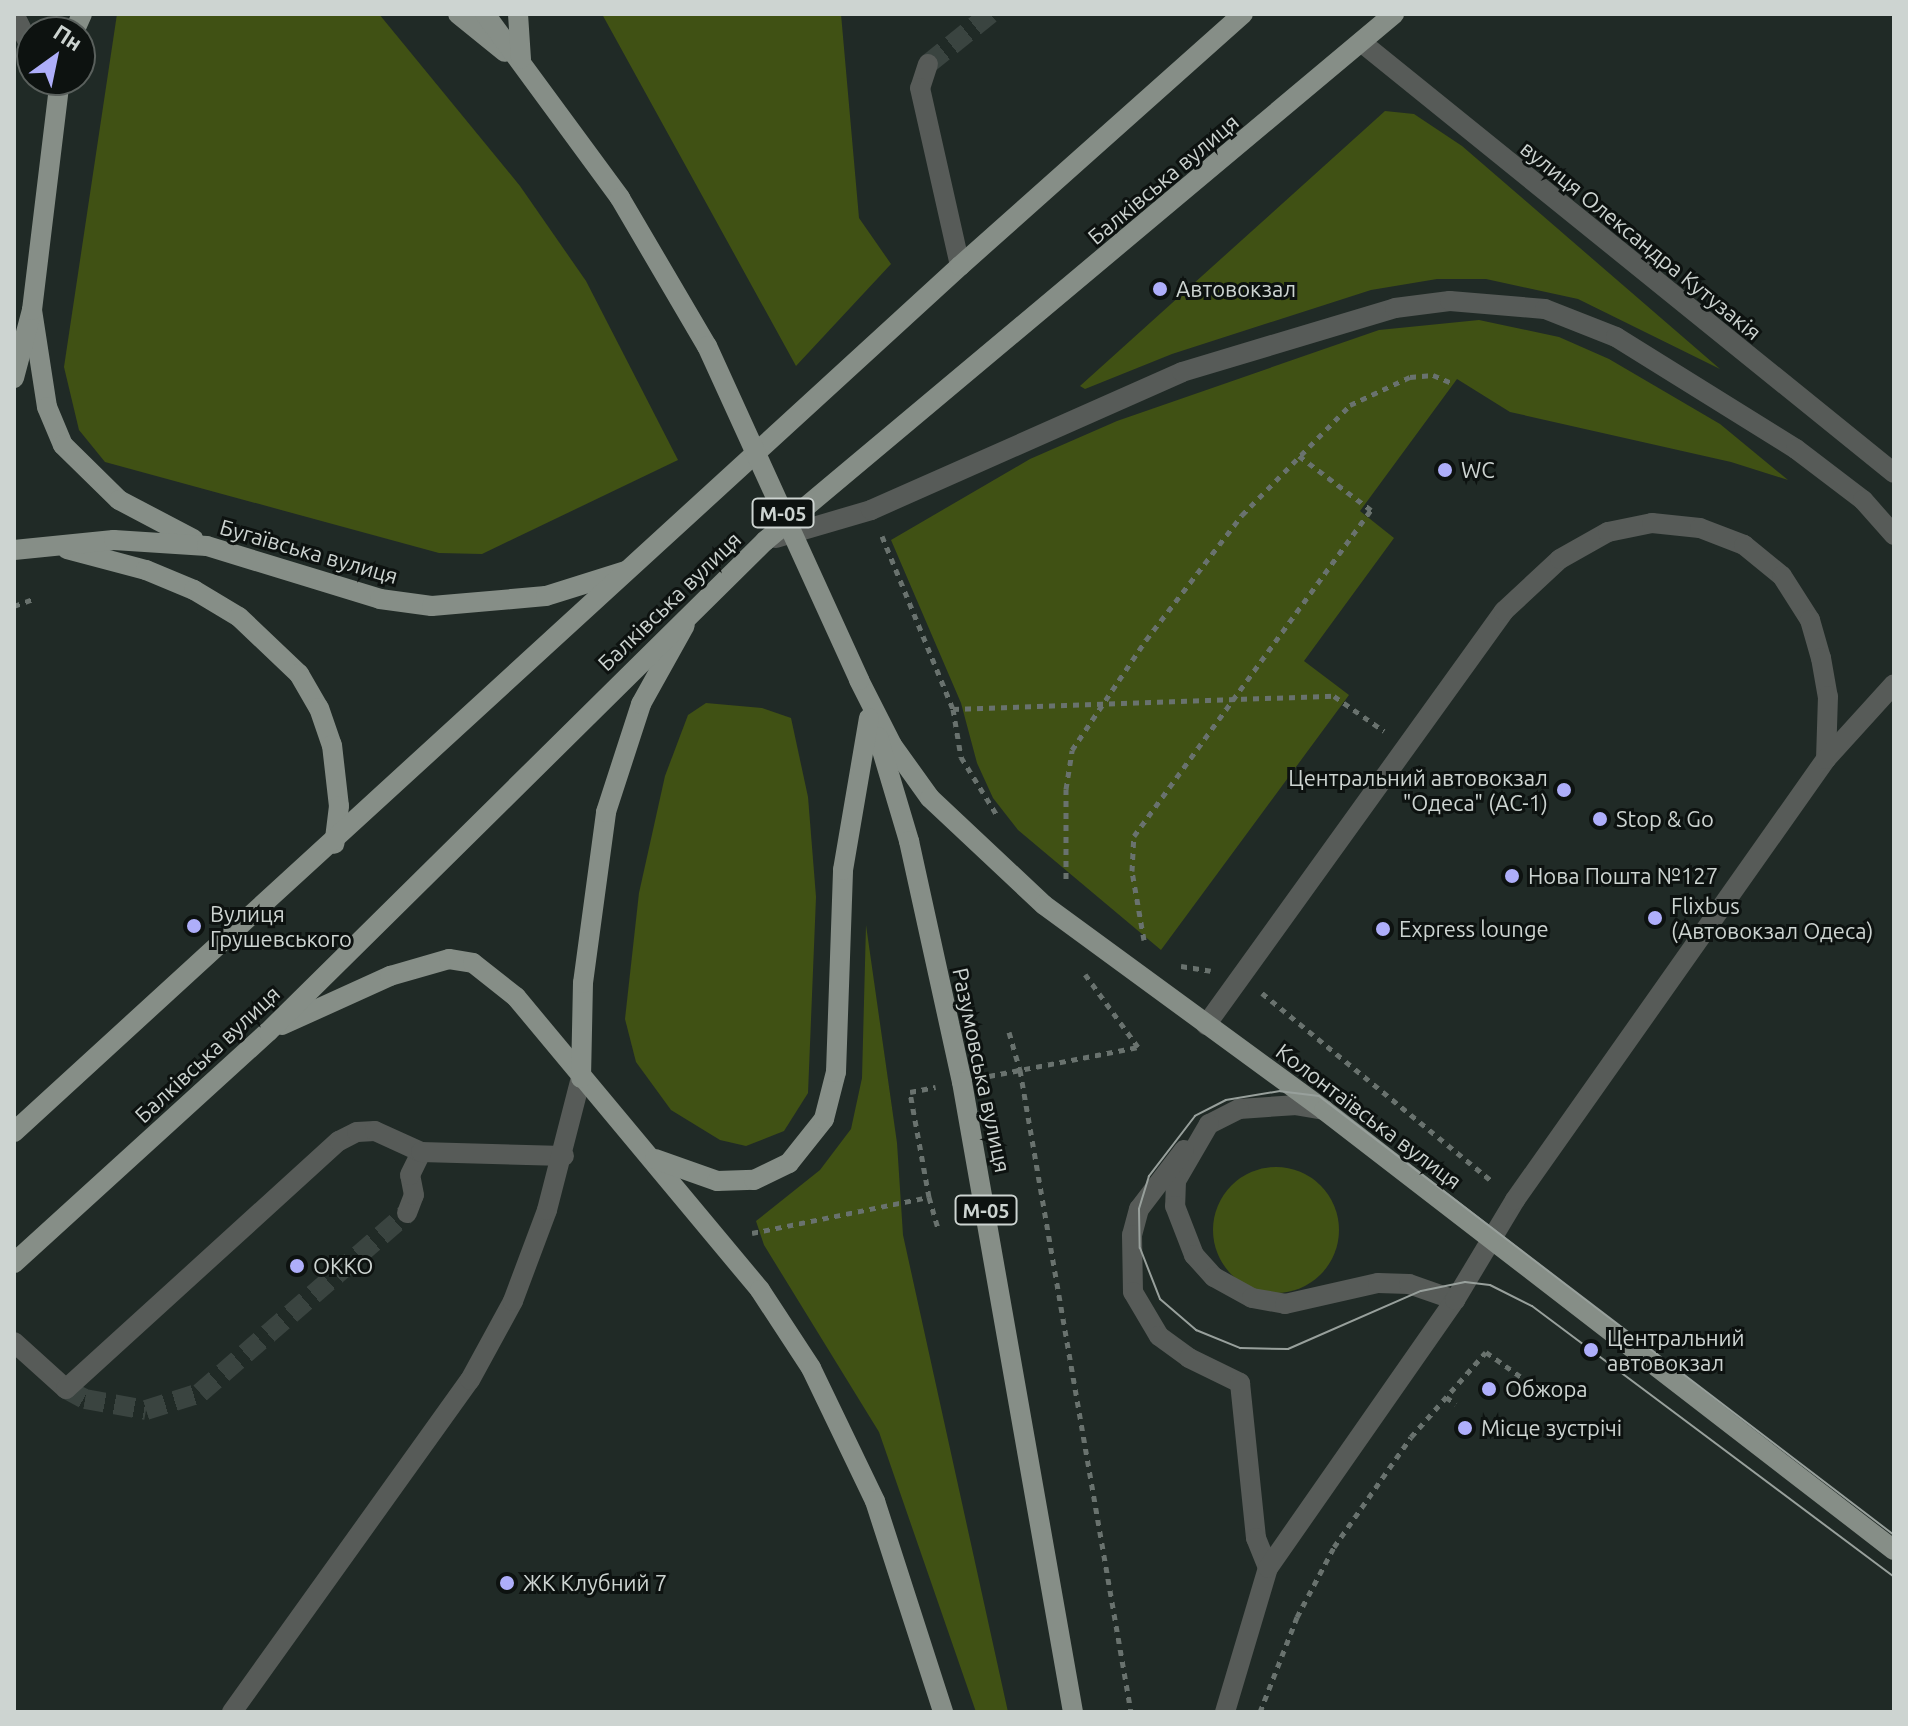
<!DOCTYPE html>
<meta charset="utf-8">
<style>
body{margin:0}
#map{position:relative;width:1908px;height:1726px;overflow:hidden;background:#202a26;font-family:Ubuntu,sans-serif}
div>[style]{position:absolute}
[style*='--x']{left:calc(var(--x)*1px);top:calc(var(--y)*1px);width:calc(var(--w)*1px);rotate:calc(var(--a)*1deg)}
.green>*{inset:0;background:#405114}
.round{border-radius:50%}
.minor-tunnel>*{height:20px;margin-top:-10px;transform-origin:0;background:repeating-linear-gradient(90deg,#3a4440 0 20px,transparent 0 30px)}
.path>*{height:5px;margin-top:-2.5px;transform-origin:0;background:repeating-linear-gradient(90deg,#69726e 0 6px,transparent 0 12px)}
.minor>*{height:20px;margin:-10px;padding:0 10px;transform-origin:10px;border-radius:10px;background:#575b58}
.major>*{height:20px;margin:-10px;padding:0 10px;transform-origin:10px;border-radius:10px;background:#868e87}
.tram>*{height:2px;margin:-1px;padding:0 1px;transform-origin:1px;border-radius:1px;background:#98a09c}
.major-bridge>*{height:20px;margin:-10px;padding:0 10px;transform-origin:10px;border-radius:10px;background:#868e87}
.dots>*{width:22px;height:22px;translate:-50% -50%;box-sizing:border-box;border:4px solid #0d1210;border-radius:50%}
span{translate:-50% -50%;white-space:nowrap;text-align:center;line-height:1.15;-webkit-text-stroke:6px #0d1210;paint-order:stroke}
.shield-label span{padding:2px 6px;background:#0d1210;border:2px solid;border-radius:6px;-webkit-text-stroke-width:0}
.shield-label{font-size:20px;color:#cdd4d1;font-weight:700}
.street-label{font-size:22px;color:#cdd4d1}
.poi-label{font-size:22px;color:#cdd4d1}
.left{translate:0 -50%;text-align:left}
.right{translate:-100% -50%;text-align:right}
.frame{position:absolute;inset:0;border:16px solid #cdd4d1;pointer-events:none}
.north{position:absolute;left:16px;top:16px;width:80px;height:80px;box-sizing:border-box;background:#0d1210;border:2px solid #5a605d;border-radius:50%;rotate:33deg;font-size:22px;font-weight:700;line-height:32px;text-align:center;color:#cdd4d1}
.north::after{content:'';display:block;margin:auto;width:28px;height:36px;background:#aeaefa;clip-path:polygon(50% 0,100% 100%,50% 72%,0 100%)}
</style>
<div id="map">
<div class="green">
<div style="clip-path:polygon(117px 14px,379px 14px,520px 186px,586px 281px,678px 460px,482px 554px,439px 553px,105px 462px,79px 430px,64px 367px)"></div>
<div style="clip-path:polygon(602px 14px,841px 14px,859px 218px,891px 264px,796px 366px)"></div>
<div style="clip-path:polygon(1385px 111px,1414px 114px,1462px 146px,1720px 369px,1578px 299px,1486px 279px,1437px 279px,1371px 290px,1172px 354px,1085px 389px,1080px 386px)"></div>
<div style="clip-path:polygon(1479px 320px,1559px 337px,1609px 359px,1720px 424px,1788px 480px,1731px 462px,1510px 412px,1457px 379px,1360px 511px,1394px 538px,1304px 661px,1349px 695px,1161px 950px,1018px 830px,993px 798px,977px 763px,961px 703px,891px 540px,1030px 459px,1117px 421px,1379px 330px)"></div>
<div style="clip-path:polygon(706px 703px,762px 708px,791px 718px,808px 797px,816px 897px,808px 1093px,784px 1131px,746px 1146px,720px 1140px,671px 1110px,636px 1062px,625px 1019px,639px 893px,665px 776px,688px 715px)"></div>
<div style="clip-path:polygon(866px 925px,897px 1143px,903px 1235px,1008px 1712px,976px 1712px,879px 1432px,764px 1245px,756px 1221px,820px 1170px,851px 1129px,862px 1078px)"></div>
<div class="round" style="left:1213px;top:1167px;width:126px;height:126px"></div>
</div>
<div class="minor-tunnel">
<div style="--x:928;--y:64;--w:80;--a:-38.9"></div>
<div style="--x:66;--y:1389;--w:21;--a:28"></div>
<div style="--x:85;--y:1399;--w:62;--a:10.2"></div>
<div style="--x:146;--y:1410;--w:57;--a:-17.5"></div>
<div style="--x:200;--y:1393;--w:274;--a:-41"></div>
</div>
<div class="path">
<div style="--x:882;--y:536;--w:187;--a:67.7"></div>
<div style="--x:953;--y:709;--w:49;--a:80.5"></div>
<div style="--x:961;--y:757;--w:70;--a:58.3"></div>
<div style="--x:14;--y:606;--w:20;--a:-20"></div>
<div style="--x:953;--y:709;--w:381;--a:-2"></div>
<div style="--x:1334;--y:696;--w:61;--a:35"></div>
<div style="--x:1066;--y:879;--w:90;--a:-90"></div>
<div style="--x:1066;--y:789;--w:39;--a:-81"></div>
<div style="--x:1072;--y:750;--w:133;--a:-56.1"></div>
<div style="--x:1146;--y:640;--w:158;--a:-52.5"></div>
<div style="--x:1242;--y:515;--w:154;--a:-45.5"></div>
<div style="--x:1350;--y:405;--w:66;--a:-25"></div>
<div style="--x:1410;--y:377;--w:23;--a:-5"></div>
<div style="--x:1433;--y:375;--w:23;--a:23"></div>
<div style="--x:1144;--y:940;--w:70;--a:-99.9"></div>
<div style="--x:1132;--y:871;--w:35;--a:-87"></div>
<div style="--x:1134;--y:836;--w:403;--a:-54"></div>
<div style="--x:1371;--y:510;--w:91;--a:-143"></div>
<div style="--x:1181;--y:966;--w:30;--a:9"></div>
<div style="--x:1262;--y:993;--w:298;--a:39.3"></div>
<div style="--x:1009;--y:1032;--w:40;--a:74"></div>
<div style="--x:1020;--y:1070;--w:652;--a:80.19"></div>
<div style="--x:989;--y:1076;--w:152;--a:-11"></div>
<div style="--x:1138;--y:1047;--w:90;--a:-126"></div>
<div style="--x:929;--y:1197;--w:35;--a:74"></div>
<div style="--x:752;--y:1233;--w:181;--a:-11.5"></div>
<div style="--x:929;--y:1197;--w:107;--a:-100.3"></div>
<div style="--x:910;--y:1092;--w:26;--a:-11"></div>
<div style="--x:1446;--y:1397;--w:12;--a:35"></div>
<div style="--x:1260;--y:1712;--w:102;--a:-68.7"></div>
<div style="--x:1297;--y:1617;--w:79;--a:-62.1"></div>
<div style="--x:1334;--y:1547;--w:134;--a:-55"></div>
<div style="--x:1411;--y:1437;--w:113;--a:-48.6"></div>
<div style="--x:1486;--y:1352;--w:47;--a:35.4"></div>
</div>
<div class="minor">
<div style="--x:14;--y:14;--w:40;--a:63.4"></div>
<div style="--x:1361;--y:42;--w:685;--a:38.96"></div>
<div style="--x:928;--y:64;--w:25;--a:108"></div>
<div style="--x:920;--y:88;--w:182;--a:77.3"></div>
<div style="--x:776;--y:538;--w:99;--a:-16.4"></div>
<div style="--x:871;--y:510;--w:340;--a:-23.9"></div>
<div style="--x:1182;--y:372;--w:222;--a:-16.7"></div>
<div style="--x:1395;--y:308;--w:55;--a:-7.3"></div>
<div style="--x:1450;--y:301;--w:95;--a:4.8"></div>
<div style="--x:1545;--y:309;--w:76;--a:21.5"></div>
<div style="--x:1616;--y:337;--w:212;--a:31.9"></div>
<div style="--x:1796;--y:449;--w:84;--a:37.3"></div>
<div style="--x:1863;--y:500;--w:47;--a:48.5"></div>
<div style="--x:1206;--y:1025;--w:510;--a:-54.25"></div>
<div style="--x:1504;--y:611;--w:76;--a:-42.9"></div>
<div style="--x:1560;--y:559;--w:55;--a:-29.4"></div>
<div style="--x:1608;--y:532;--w:45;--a:-11.6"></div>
<div style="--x:1652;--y:523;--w:48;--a:5.9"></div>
<div style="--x:1700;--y:528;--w:47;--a:21.1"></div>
<div style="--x:1744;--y:545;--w:49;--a:39.2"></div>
<div style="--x:1782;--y:576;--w:52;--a:57.5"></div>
<div style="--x:1810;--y:620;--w:40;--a:74"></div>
<div style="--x:1821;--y:658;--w:39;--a:80"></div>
<div style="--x:1828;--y:696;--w:63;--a:91.8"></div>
<div style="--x:1324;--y:1110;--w:27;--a:-170"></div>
<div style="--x:1297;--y:1105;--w:58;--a:176.1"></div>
<div style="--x:1239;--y:1109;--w:34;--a:153"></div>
<div style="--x:1209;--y:1124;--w:66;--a:120.1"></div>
<div style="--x:1176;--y:1181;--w:25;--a:92"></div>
<div style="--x:1175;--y:1206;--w:53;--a:68.8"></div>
<div style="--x:1194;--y:1255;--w:30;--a:48"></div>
<div style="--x:1214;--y:1277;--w:43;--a:28.9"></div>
<div style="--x:1252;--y:1298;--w:34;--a:10"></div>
<div style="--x:1285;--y:1304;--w:95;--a:-12.7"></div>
<div style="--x:1378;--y:1283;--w:31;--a:2"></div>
<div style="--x:1409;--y:1284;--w:49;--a:19.2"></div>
<div style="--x:1184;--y:1150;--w:74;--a:127.3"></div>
<div style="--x:1139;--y:1209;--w:27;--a:105"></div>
<div style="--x:1132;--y:1235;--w:57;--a:89"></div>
<div style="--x:1133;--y:1292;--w:51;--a:59.4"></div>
<div style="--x:1159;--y:1336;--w:37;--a:36"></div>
<div style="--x:1189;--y:1358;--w:57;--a:26.1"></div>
<div style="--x:1240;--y:1383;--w:156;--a:84.1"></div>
<div style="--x:1256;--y:1538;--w:32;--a:68"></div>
<div style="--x:407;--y:1213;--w:19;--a:-69"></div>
<div style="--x:414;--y:1195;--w:20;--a:-101"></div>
<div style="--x:410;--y:1175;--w:25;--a:-64"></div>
<div style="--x:14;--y:1342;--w:70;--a:42.1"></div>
<div style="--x:66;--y:1389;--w:369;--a:-42.3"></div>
<div style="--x:339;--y:1141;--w:20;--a:-27"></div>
<div style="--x:357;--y:1132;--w:18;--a:-3"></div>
<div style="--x:375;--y:1131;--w:51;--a:24.5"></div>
<div style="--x:421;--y:1152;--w:143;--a:1.6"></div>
<div style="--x:232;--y:1712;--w:408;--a:-54.4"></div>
<div style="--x:470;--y:1380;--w:90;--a:-61.4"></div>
<div style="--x:513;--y:1301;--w:97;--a:-69.5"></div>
<div style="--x:547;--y:1210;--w:136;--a:-75.6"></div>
<div style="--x:1225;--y:1712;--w:150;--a:-73.4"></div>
<div style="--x:1268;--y:1568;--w:327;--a:-55.1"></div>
<div style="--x:1455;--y:1300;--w:117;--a:-59"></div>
<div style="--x:1515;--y:1200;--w:540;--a:-54.81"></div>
<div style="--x:1826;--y:759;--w:101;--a:-47.8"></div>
</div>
<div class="major">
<div style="--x:458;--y:14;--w:60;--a:39"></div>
<div style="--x:485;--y:14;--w:228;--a:53.7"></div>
<div style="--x:620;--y:198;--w:172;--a:59.6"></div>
<div style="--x:518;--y:14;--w:45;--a:86.2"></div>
<div style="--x:74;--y:32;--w:20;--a:-66"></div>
<div style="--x:32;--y:310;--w:98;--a:81.2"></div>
<div style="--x:47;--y:407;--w:41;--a:67.2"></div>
<div style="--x:63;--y:445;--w:78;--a:44.5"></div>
<div style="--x:119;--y:500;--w:84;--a:27.8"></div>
<div style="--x:14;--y:378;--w:70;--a:-75.2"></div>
<div style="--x:32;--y:310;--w:232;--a:-83.1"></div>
<div style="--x:67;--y:549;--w:82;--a:14.9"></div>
<div style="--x:146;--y:570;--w:52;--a:22.6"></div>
<div style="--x:194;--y:590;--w:52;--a:31"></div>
<div style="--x:239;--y:617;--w:83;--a:43.5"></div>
<div style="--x:299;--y:674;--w:39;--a:60"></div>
<div style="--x:319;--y:708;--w:39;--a:71"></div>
<div style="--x:332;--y:745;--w:61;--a:83.5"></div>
<div style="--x:339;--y:806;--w:38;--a:97"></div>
<div style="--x:14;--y:550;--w:100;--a:-5.7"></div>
<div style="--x:114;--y:540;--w:93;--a:3.7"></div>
<div style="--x:207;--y:546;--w:181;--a:17"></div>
<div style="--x:380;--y:599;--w:52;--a:7.7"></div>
<div style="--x:432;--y:606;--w:114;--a:-5"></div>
<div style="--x:546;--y:596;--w:84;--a:-17.4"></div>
<div style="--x:859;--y:680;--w:73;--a:63.1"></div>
<div style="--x:892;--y:745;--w:65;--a:54.4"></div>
<div style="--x:930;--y:798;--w:156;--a:43.2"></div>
<div style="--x:1044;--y:905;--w:347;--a:36.2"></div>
<div style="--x:1324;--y:1110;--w:720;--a:37.67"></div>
<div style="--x:878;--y:737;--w:109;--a:73.4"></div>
<div style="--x:909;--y:841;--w:247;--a:77.6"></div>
<div style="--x:962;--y:1082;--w:640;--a:80.01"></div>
<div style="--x:282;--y:1025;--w:119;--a:-24.4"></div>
<div style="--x:390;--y:976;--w:61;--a:-16.1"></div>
<div style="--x:449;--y:959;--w:24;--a:9"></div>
<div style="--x:473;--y:963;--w:55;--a:38.3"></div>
<div style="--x:516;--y:997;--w:381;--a:50.2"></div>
<div style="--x:760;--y:1290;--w:93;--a:56.8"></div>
<div style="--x:811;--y:1368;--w:148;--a:64.3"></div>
<div style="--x:875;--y:1501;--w:222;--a:72.1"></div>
<div style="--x:581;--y:1078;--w:95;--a:-88.8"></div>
<div style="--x:583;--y:983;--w:173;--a:-82.3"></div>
<div style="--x:606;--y:812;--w:114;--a:-72"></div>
<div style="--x:641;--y:704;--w:90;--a:-60.9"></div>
<div style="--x:14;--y:1132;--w:1283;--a:-42.47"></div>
<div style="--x:960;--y:266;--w:379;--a:-41.7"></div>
<div style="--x:655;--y:1159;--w:66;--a:19.5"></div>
<div style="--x:717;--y:1181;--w:37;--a:-2"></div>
<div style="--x:754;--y:1180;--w:39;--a:-26"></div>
<div style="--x:789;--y:1163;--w:56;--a:-51.5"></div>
<div style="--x:824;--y:1119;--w:49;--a:-75.7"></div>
<div style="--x:836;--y:1072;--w:202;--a:-88"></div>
<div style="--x:843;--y:870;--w:154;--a:-80.3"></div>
<div style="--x:14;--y:1263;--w:343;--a:-42.3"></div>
<div style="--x:268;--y:1032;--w:699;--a:-44.65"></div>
<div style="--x:765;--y:541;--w:821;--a:-39.96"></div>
</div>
<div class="tram">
<div style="--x:1894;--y:1535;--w:723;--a:-142.64"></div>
<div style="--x:1319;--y:1096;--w:39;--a:-173"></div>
<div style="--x:1280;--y:1091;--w:55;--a:170.5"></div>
<div style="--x:1226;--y:1100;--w:35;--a:153"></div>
<div style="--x:1195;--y:1116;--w:76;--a:127.5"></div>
<div style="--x:1149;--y:1176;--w:34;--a:107"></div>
<div style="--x:1139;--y:1209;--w:39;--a:89"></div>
<div style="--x:1140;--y:1248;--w:55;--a:68.6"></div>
<div style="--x:1160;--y:1299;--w:48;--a:40.7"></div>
<div style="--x:1196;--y:1330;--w:48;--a:22.2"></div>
<div style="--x:1240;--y:1348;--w:48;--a:1.2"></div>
<div style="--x:1288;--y:1349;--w:145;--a:-23.6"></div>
<div style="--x:1421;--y:1291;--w:45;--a:-11.6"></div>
<div style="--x:1465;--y:1282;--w:25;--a:7"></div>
<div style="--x:1490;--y:1285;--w:47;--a:26.6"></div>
<div style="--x:1532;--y:1306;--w:452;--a:36.8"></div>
</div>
<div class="major-bridge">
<div style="--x:707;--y:346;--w:367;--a:65.5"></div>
</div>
<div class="dots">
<div style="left:1160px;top:289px;background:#aeaefa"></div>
<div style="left:1445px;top:470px;background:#aeaefa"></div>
<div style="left:1564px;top:790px;background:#aeaefa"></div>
<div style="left:1600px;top:819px;background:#aeaefa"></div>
<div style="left:1512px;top:876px;background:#aeaefa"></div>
<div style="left:1655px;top:918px;background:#aeaefa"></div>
<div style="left:194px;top:926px;background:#aeaefa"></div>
<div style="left:1383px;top:929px;background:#aeaefa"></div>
<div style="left:297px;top:1266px;background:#aeaefa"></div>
<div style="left:1591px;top:1350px;background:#aeaefa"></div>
<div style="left:1489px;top:1389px;background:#aeaefa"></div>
<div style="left:1465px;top:1428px;background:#aeaefa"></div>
<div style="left:507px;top:1583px;background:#aeaefa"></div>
</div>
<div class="shield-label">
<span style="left:783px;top:513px">М-05</span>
<span style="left:986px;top:1210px">М-05</span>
</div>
<div class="street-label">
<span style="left:1163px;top:179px;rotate:-40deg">Балківська вулиця</span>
<span style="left:1641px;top:240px;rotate:39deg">вулиця Олександра Кутузакія</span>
<span style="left:309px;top:551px;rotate:16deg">Бугаївська вулиця</span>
<span style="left:669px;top:601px;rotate:-44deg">Балківська вулиця</span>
<span style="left:207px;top:1054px;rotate:-43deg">Балківська вулиця</span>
<span style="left:982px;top:1070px;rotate:78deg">Разумовська вулиця</span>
<span style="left:1369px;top:1116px;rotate:37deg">Колонтаївська вулиця</span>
</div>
<div class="poi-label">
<span class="left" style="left:1176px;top:289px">Автовокзал</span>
<span class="left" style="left:1461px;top:470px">WC</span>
<span class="right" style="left:1548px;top:790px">Центральний автовокзал<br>"Одеса" (АС-1)</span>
<span class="left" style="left:1616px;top:819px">Stop &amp; Go</span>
<span class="left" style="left:1528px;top:876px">Нова Пошта №127</span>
<span class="left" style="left:1671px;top:918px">Flixbus<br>(Автовокзал Одеса)</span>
<span class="left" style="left:210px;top:926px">Вулиця<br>Грушевського</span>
<span class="left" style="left:1399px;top:929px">Express lounge</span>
<span class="left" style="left:313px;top:1266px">ОККО</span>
<span class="left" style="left:1607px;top:1350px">Центральний<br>автовокзал</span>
<span class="left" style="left:1505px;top:1389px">Обжора</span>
<span class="left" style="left:1481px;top:1428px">Місце зустрічі</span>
<span class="left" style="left:523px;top:1583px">ЖК Клубний 7</span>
</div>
<div class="frame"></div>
<div class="north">Пн</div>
</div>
